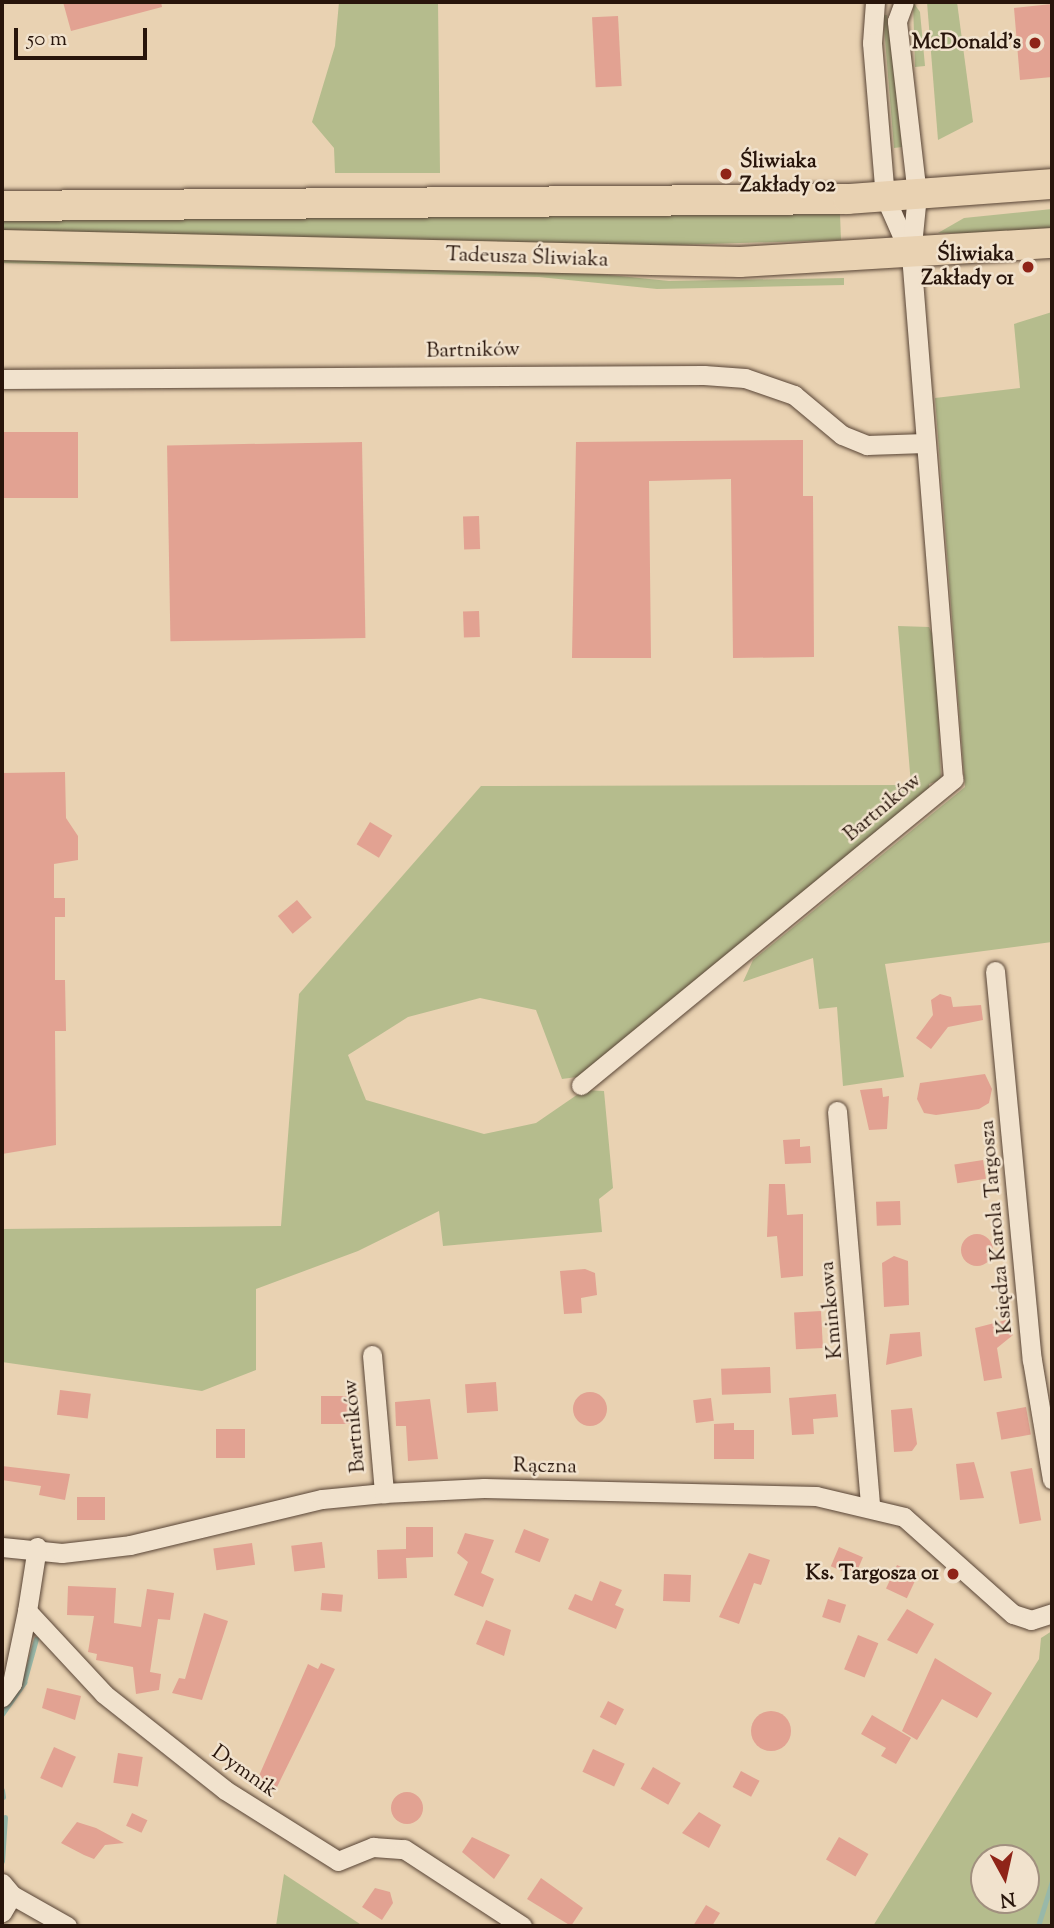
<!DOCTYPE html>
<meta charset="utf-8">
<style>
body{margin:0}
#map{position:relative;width:1054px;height:1928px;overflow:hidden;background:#e9d2b2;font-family:"Sorts Mill Goudy",serif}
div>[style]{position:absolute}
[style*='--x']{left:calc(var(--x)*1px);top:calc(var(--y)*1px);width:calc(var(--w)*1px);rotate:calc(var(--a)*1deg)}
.green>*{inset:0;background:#b5bc8d}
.stream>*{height:5px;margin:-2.5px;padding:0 2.5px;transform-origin:2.5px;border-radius:2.5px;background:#98b8a9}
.building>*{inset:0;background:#e2a292;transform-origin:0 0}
.round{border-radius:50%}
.roads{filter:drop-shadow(0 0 2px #584435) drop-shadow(0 0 2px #584435)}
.minor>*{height:19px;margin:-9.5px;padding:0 9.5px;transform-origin:9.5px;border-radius:9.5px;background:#f1e2cd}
.primary>*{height:30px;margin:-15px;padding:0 15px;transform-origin:15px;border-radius:15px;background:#e9d2b2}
.dots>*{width:19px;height:19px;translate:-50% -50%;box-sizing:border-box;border:4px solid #f1e2cd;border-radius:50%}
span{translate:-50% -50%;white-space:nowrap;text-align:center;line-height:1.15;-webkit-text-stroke:5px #f1e2cd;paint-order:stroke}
.poi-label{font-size:21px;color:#28150b;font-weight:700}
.right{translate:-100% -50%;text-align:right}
.left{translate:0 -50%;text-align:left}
.street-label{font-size:21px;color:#28150b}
.frame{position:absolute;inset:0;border:4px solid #28150b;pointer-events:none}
.north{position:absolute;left:970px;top:1844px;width:70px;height:70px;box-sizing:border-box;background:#f1e2cd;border:2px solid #a1907f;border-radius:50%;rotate:172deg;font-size:19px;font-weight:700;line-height:28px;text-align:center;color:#28150b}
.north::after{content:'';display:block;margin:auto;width:24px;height:32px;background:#8f2418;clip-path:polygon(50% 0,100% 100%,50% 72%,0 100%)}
.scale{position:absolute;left:14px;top:28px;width:133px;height:32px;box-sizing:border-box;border:4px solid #28150b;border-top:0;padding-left:9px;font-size:21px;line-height:24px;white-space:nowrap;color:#28150b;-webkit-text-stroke:5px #f1e2cd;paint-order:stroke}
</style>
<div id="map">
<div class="green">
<div style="clip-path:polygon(339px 2px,438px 2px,440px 173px,335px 173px,334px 148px,312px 122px,335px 46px)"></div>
<div style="clip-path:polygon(913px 2px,920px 12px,925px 66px,915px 67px)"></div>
<div style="clip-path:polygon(927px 2px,957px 2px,973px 122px,938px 140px)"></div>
<div style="clip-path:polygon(883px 15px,887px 15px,902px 147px,894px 148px)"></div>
<div style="clip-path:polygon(1052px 209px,1052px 233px,938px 233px,964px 218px)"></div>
<div style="clip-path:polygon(840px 214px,841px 240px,548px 249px,2px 235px,2px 220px)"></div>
<div style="clip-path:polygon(2px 254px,541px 268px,669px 281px,844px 278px,844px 285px,657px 289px,539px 277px,2px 263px)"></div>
<div style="clip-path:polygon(1052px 312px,1052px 942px,885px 964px,904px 1077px,843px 1086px,837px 1007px,819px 1009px,813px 958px,743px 982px,753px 960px,965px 787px,935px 398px,1020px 388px,1014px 324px)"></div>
<div style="clip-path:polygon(898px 626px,929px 627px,935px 640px,941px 780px,929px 784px,930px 791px,584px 1076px,562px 1079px,536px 1010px,480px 998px,408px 1017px,348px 1055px,366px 1100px,484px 1134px,536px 1123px,584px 1090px,604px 1091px,613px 1188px,599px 1199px,602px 1232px,443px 1246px,439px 1211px,358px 1251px,256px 1289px,256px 1370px,202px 1391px,2px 1362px,2px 1229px,281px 1226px,299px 994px,481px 786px,911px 785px)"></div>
<div style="clip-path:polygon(evenodd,1052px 1631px,1052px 1926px,873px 1926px,1039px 1659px,1041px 1638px,1052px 1631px,984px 1858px,1026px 1858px,1026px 1900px,984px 1900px,984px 1858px)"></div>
<div style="clip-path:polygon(284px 1874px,363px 1926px,276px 1926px)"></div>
</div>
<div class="stream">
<div style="--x:2;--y:1714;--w:39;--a:-55"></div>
<div style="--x:24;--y:1682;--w:45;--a:-74.4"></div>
<div style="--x:2;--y:1790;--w:7;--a:82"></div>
<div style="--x:2;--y:1861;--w:44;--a:-86.1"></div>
<div style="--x:1038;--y:1926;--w:47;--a:-72.7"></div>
</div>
<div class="building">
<div style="clip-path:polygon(63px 2px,161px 2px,162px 7px,71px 31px)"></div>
<div style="clip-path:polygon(1052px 4px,1052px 77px,1020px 80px,1014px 8px)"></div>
<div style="left:618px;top:16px;width:70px;height:26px;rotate:87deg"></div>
<div style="left:78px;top:432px;width:66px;height:76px;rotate:90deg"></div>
<div style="clip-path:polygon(803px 440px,803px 496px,813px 496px,814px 657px,733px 658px,731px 479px,649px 481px,651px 658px,572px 658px,576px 442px)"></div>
<div style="left:362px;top:442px;width:196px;height:195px;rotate:89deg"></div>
<div style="left:479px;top:516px;width:33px;height:16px;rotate:88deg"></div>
<div style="left:479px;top:611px;width:26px;height:16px;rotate:88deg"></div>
<div style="clip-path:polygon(65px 772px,66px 818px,78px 836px,78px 860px,54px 864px,54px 898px,65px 898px,65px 917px,55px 917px,55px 980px,65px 980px,66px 1031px,55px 1031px,56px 1145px,2px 1154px,2px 773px)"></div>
<div style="left:370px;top:822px;width:26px;height:26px;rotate:31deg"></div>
<div style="left:297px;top:900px;width:23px;height:25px;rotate:50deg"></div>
<div style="clip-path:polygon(940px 994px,951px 997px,953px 1007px,981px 1005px,983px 1020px,948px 1027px,931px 1049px,916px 1038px,933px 1015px,931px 1000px)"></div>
<div style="clip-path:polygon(985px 1074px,992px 1089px,989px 1103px,979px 1109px,936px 1115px,924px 1113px,917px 1099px,920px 1083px)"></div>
<div style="clip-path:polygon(882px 1088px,883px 1097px,889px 1096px,887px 1129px,869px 1130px,860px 1090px)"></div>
<div style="clip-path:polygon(800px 1139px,800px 1147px,810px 1146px,811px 1163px,785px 1164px,783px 1140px)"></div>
<div style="left:983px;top:1160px;width:19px;height:29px;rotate:81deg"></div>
<div style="clip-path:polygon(769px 1184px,785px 1184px,787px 1215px,803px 1214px,803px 1276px,781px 1278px,777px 1236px,767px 1237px)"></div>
<div style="left:900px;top:1201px;width:24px;height:24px;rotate:88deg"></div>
<div class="round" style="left:961px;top:1234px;width:32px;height:32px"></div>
<div style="clip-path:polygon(894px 1256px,908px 1261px,909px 1305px,884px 1307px,882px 1263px)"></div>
<div style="clip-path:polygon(585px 1269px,595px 1273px,597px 1295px,581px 1298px,582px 1313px,564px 1314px,560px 1271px)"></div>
<div style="left:821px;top:1311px;width:37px;height:27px;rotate:87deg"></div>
<div style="clip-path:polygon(1010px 1319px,1013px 1335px,997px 1348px,1002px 1378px,984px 1381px,975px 1328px)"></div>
<div style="clip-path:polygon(920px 1332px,922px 1356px,886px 1365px,890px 1334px)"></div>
<div style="left:770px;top:1367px;width:26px;height:49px;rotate:88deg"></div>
<div style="left:496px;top:1382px;width:29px;height:31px;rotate:86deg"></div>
<div style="left:60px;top:1390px;width:31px;height:25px;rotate:7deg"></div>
<div class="round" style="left:573px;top:1392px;width:34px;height:34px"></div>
<div style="clip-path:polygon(836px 1394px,838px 1417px,813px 1419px,814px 1434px,792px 1435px,789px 1398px)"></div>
<div style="left:352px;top:1396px;width:28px;height:31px;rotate:90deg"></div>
<div style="left:711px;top:1398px;width:23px;height:18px;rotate:83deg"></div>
<div style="clip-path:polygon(430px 1399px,438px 1459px,408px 1461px,406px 1426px,396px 1426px,395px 1402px)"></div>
<div style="left:1026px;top:1407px;width:28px;height:30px;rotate:80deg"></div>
<div style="clip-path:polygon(912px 1408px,917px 1444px,912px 1451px,894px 1452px,891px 1410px)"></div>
<div style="clip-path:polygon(734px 1423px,734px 1430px,754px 1430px,754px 1459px,714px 1459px,714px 1424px)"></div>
<div style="left:216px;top:1429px;width:29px;height:29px"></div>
<div style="clip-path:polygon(974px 1462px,984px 1498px,960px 1500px,956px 1464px)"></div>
<div style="clip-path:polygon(2px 1466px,70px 1474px,65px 1500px,39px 1495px,41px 1486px,2px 1480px)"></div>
<div style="left:1032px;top:1468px;width:53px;height:22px;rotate:80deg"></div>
<div style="left:77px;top:1497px;width:28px;height:23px"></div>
<div style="clip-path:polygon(406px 1527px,433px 1527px,433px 1557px,406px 1558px,407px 1578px,378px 1579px,377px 1550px,406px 1549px,406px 1556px)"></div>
<div style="left:524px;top:1529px;width:27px;height:25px;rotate:22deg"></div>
<div style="clip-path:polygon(465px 1533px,494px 1540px,481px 1573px,494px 1579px,483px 1607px,454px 1595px,468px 1562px,457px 1553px)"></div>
<div style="left:322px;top:1542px;width:26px;height:31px;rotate:83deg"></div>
<div style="left:252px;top:1543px;width:22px;height:39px;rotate:82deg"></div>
<div style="left:839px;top:1547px;width:26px;height:21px;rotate:23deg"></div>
<div style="clip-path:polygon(749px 1553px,770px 1560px,761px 1585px,754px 1583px,739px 1624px,719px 1617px)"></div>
<div style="left:897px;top:1565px;width:23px;height:26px;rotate:25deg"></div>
<div style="left:664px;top:1574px;width:27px;height:27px;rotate:2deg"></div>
<div style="clip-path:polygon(600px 1581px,622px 1590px,615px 1605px,624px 1609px,616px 1629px,568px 1609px,575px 1594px,592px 1601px)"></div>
<div style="clip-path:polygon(68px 1586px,116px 1588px,114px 1623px,141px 1627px,147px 1589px,174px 1593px,170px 1620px,158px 1619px,150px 1672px,161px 1674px,159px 1690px,136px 1694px,133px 1667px,96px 1660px,97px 1654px,88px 1652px,94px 1616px,67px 1615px)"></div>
<div style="left:322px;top:1593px;width:21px;height:17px;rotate:5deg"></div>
<div style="left:828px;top:1599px;width:19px;height:19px;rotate:18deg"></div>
<div style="clip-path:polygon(907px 1609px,934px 1624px,917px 1654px,887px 1640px)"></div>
<div style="clip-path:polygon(204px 1613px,228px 1621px,202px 1700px,172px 1693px,179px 1678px,185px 1679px)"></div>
<div style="clip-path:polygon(486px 1620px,511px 1630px,504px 1656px,476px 1644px)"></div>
<div style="left:858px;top:1635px;width:22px;height:37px;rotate:22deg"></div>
<div style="clip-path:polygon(935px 1658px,992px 1693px,977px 1718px,942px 1699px,917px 1740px,902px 1731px)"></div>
<div style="clip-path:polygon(321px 1663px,335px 1669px,277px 1787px,258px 1778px,308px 1664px,318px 1669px)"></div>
<div style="clip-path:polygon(47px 1688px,81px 1696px,75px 1720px,42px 1708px)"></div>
<div style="left:608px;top:1701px;width:18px;height:18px;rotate:27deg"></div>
<div class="round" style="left:751px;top:1711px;width:40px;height:40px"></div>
<div style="clip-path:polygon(872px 1715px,911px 1738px,896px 1764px,881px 1756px,886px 1748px,861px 1734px)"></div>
<div style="left:54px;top:1747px;width:24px;height:34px;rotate:24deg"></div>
<div style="left:593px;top:1749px;width:35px;height:25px;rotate:25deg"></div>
<div style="left:118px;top:1753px;width:25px;height:30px;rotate:9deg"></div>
<div style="left:653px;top:1767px;width:32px;height:25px;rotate:30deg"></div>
<div style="left:741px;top:1771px;width:21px;height:18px;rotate:28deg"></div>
<div class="round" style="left:391px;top:1792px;width:32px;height:32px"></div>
<div style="clip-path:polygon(699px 1812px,721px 1825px,709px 1848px,682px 1833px)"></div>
<div style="left:132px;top:1813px;width:17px;height:14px;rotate:25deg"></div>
<div style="clip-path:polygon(77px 1822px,96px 1828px,124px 1843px,105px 1845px,94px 1859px,84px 1855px,61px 1843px)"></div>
<div style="clip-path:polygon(472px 1837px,510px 1855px,494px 1879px,462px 1852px)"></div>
<div style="left:839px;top:1837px;width:34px;height:26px;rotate:30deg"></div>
<div style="clip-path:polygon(541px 1878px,583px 1908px,571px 1926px,527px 1899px)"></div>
<div style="clip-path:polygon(375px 1888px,390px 1892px,393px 1903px,382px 1920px,362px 1907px)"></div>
<div style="clip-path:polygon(706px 1905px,720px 1913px,712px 1926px,693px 1926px)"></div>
</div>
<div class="roads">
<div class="minor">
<div style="--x:875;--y:2;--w:41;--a:94.2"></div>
<div style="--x:872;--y:43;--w:155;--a:85.2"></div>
<div style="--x:885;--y:197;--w:62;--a:66.3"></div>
<div style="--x:2;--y:379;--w:702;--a:-0.33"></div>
<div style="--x:704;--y:375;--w:41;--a:4.2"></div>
<div style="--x:745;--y:378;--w:52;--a:19.1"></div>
<div style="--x:794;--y:395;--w:62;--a:39.8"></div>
<div style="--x:842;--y:435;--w:27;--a:22"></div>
<div style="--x:867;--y:445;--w:58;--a:-2"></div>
<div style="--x:995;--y:971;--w:391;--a:84.6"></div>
<div style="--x:1032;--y:1360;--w:121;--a:80.5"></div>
<div style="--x:581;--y:1085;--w:482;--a:-39.4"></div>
<div style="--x:953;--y:779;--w:526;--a:-94.58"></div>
<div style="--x:911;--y:255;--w:60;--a:-84.3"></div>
<div style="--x:917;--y:195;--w:175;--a:-96.6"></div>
<div style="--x:897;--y:21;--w:20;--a:-70"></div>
<div style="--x:837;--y:1111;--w:395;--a:85.2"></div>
<div style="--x:372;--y:1355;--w:139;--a:85"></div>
<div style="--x:2;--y:1547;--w:60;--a:5.7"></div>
<div style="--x:62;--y:1553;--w:68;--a:-6.7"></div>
<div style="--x:130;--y:1545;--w:197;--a:-13.5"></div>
<div style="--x:322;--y:1499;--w:62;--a:-5.5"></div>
<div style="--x:384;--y:1493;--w:100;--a:-2.9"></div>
<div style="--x:484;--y:1488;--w:332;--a:1.4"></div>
<div style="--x:816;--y:1496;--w:90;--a:13.4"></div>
<div style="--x:904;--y:1517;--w:146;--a:41.7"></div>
<div style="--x:1013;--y:1614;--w:19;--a:18"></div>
<div style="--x:1031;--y:1620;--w:22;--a:-18"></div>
<div style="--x:37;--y:1547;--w:65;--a:98.9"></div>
<div style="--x:27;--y:1611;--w:113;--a:47.1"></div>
<div style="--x:104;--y:1694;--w:154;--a:38.4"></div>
<div style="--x:225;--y:1790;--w:133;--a:32.1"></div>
<div style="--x:338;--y:1861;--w:38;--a:-22"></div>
<div style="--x:373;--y:1847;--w:31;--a:4"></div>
<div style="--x:404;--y:1849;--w:141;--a:33.1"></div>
<div style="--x:2;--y:1697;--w:17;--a:-54"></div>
<div style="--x:12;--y:1683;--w:74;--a:-78.2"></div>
<div style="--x:2;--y:1883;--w:16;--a:50"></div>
<div style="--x:12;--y:1895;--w:20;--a:120"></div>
<div style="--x:12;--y:1895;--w:63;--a:29.4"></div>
</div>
<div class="primary">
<div style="--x:2;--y:206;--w:846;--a:-0.47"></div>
<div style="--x:848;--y:199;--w:205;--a:-4.2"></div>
<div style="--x:2;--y:245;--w:738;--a:1.32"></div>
<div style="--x:740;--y:262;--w:313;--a:-3.5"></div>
</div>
</div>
<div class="dots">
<div style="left:1035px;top:43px;background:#8f2418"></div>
<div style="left:726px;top:174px;background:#8f2418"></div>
<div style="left:1028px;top:267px;background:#8f2418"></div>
<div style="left:953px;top:1574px;background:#8f2418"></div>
</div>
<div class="poi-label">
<span class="right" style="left:1021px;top:43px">McDonald's</span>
<span class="left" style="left:740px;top:174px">Śliwiaka<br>Zakłady 02</span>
<span class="right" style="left:1014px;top:267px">Śliwiaka<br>Zakłady 01</span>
<span class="right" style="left:939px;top:1574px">Ks. Targosza 01</span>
</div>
<div class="street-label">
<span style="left:527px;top:258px;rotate:2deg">Tadeusza Śliwiaka</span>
<span style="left:473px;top:351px;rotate:-1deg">Bartników</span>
<span style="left:883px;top:808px;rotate:-40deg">Bartników</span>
<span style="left:997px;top:1227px;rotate:-95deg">Księdza Karola Targosza</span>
<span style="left:832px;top:1310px;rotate:-95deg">Kminkowa</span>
<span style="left:355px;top:1426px;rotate:-95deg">Bartników</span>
<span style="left:545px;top:1467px;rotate:1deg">Rączna</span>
<span style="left:244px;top:1772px;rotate:35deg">Dymnik</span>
</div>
<div class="frame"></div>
<div class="north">N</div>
<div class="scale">50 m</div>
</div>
